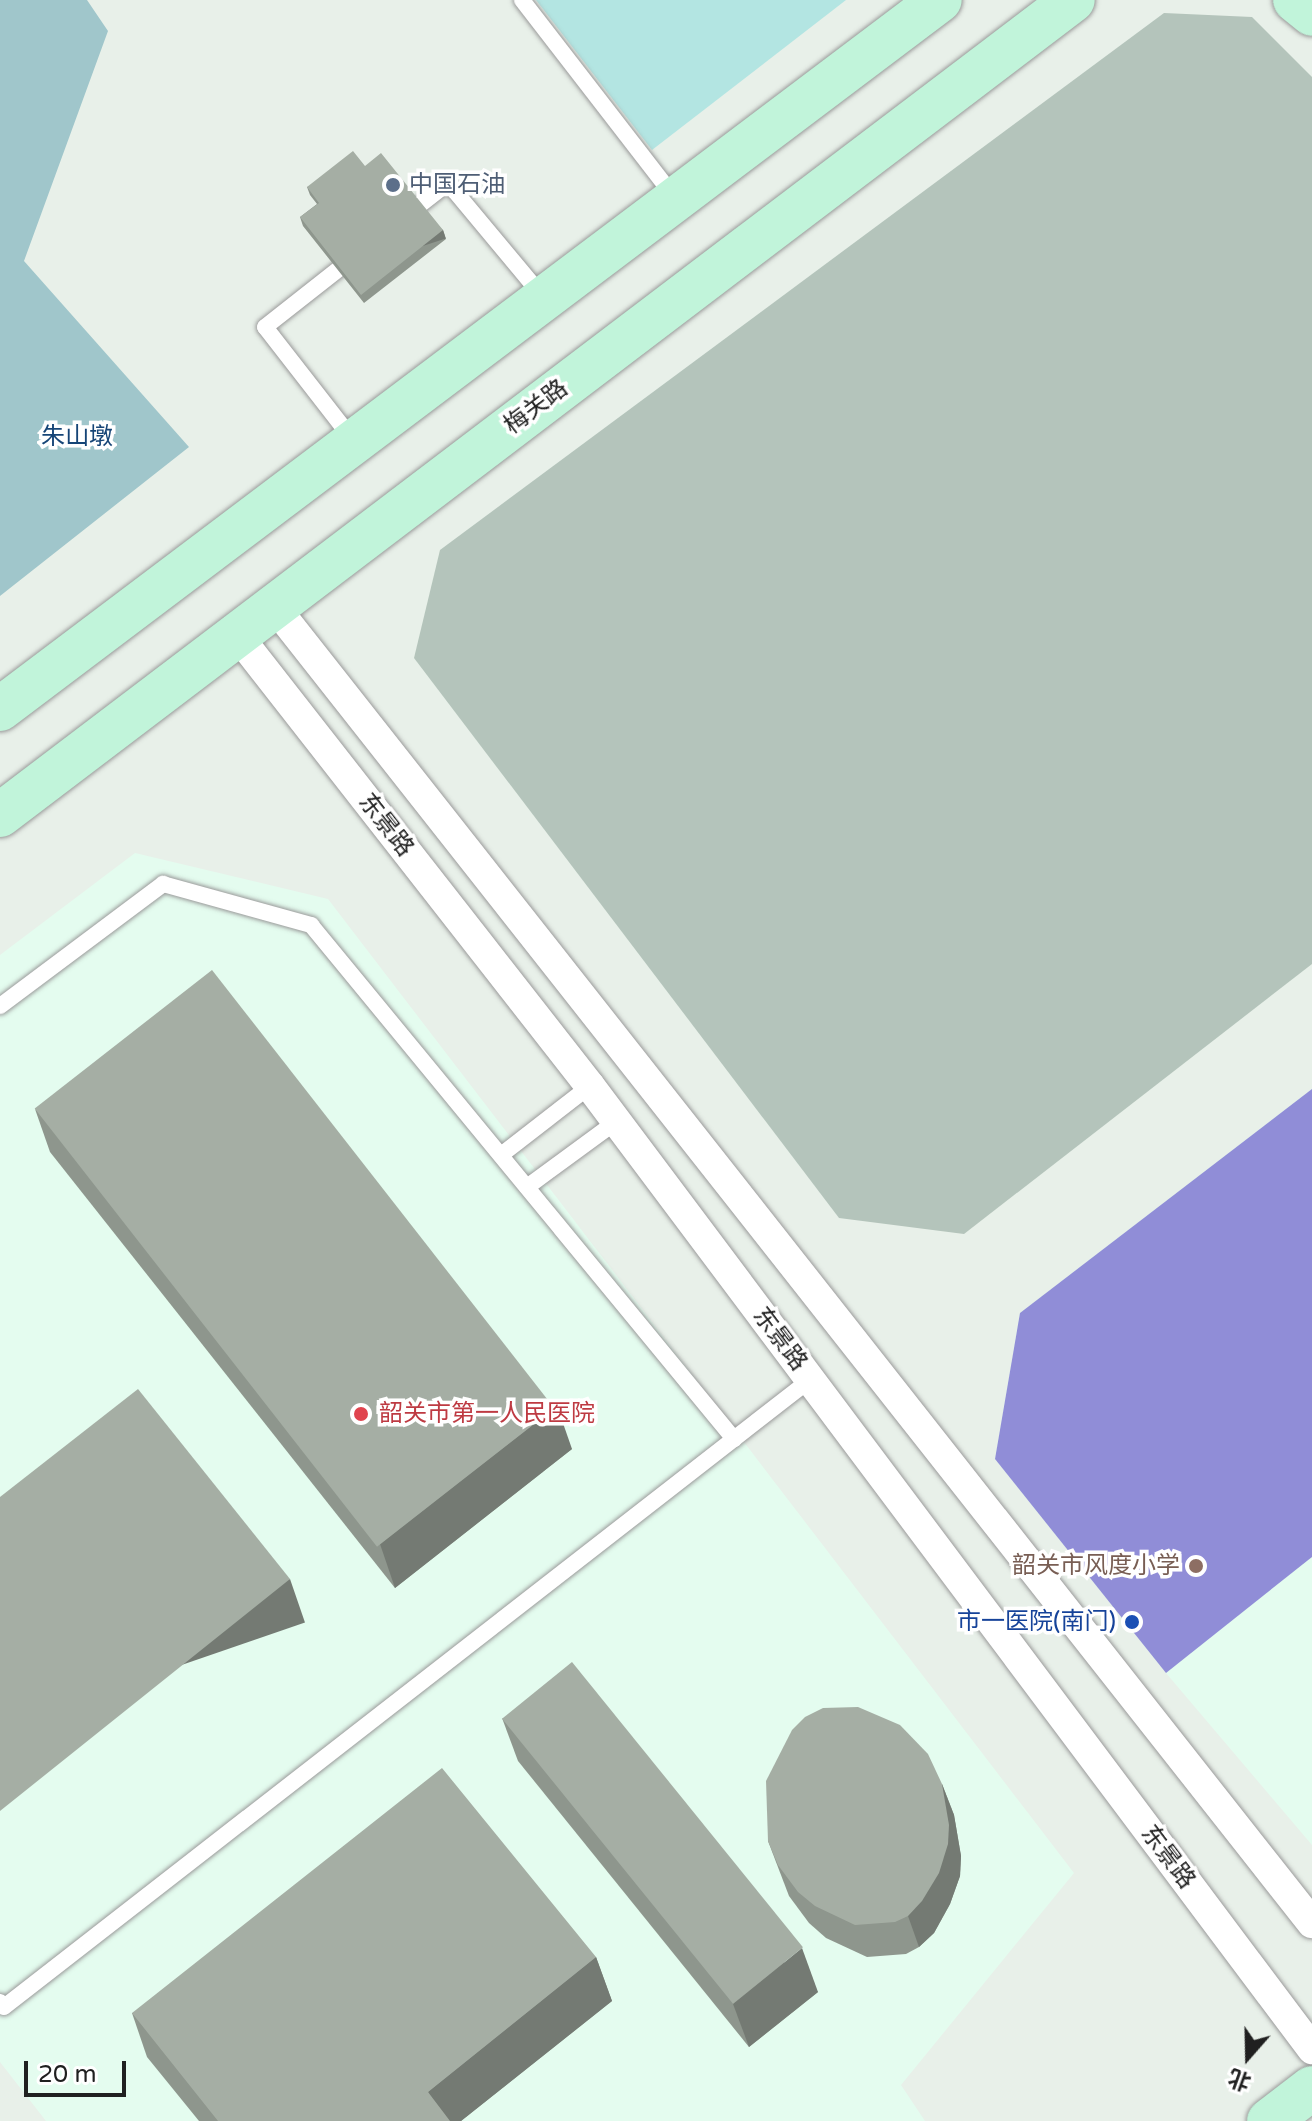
<!DOCTYPE html>
<meta charset="utf-8">
<style>
body{margin:0}
#map{position:relative;width:1312px;height:2121px;overflow:hidden;background:#e8f0e9;font-family:"Varela Round","Noto Sans SC",sans-serif}
div>[style]{position:absolute}
[style*='--x']{left:calc(var(--x)*1px);top:calc(var(--y)*1px);width:calc(var(--w)*1px);rotate:calc(var(--a)*1deg)}
.education>*{inset:0;background:#e4fcef}
.construction>*{inset:0;background:#b4c4bb}
.grass>*{inset:0;background:#b3e5e2}
.forest>*{inset:0;background:#a0c6cb}
.pitch>*{inset:0;background:#908dd7}
.roads{filter:drop-shadow(0 0 2px #9a9a9a) drop-shadow(0 0 2px #9a9a9a)}
.lane>*{height:16px;margin:-8px;padding:0 8px;transform-origin:8px;border-radius:8px;background:#fff}
.street>*{height:30px;margin:-15px;padding:0 15px;transform-origin:15px;border-radius:15px;background:#fff}
.secondary>*{height:44px;margin:-22px;padding:0 22px;transform-origin:22px;border-radius:22px;background:#c1f4da}
.wall>*{inset:0;background:#8e968d}
.shaded-wall>*{inset:0;background:#747a73;transform-origin:0 0}
.building>*{inset:0;background:#a5aea4;transform-origin:0 0}
.dots>*{width:22px;height:22px;translate:-50% -50%;box-sizing:border-box;border:4px solid #fff;border-radius:50%}
span{translate:-50% -50%;white-space:nowrap;text-align:center;line-height:1.15;-webkit-text-stroke:7px #fff;paint-order:stroke}
.service-label{font-size:24px;color:#4e5e75}
.left{translate:0 -50%;text-align:left}
.street-label{font-size:24px;color:#202020}
.park-label{font-size:24px;color:#164577}
.health-label{font-size:24px;color:#be3a42}
.education-label{font-size:24px;color:#785e54}
.right{translate:-100% -50%;text-align:right}
.transit-label{font-size:24px;color:#164399}
.north{position:absolute;left:1208px;top:2017px;width:80px;height:80px;-webkit-text-stroke:6px #fff;paint-order:stroke;rotate:200deg;font-size:22px;font-weight:700;line-height:32px;text-align:center;color:#202020}
.north::after{content:'';display:block;margin:auto;width:28px;height:36px;background:#202020;clip-path:polygon(50% 0,100% 100%,50% 72%,0 100%)}
.scale{position:absolute;left:24px;top:2061px;width:102px;height:36px;box-sizing:border-box;border:4px solid #202020;border-top:0;padding-left:10px;font-size:24px;line-height:28px;white-space:nowrap;color:#202020;-webkit-text-stroke:6px #fff;paint-order:stroke}
</style>
<div id="map">
<div class="education">
<div style="clip-path:polygon(135px 853px,328px 899px,1074px 1873px,901px 2085px,925px 2121px,46px 2121px,0 2062px,0 955px)"></div>
<div style="clip-path:polygon(1312px 1089px,1312px 1845px,1166px 1673px,995px 1459px,1020px 1313px)"></div>
</div>
<div class="construction">
<div style="clip-path:polygon(1164px 13px,1252px 17px,1312px 77px,1312px 964px,964px 1234px,839px 1218px,414px 658px,440px 550px)"></div>
</div>
<div class="grass">
<div style="clip-path:polygon(536px 0,846px 0,652px 150px)"></div>
</div>
<div class="forest">
<div style="clip-path:polygon(0 0,87px 0,108px 31px,24px 261px,189px 447px,0 596px)"></div>
</div>
<div class="pitch">
<div style="clip-path:polygon(1312px 1089px,1312px 1557px,1166px 1673px,995px 1459px,1020px 1313px)"></div>
</div>
<div class="roads">
<div class="lane">
<div style="--x:522;--y:0;--w:250;--a:52.3"></div>
<div style="--x:407;--y:215;--w:52;--a:-38"></div>
<div style="--x:448;--y:183;--w:148;--a:50.2"></div>
<div style="--x:353;--y:440;--w:143;--a:-127.9"></div>
<div style="--x:265;--y:327;--w:113;--a:-38.2"></div>
<div style="--x:0;--y:1006;--w:204;--a:-36.8"></div>
<div style="--x:163;--y:884;--w:154;--a:15.5"></div>
<div style="--x:311;--y:925;--w:666;--a:50.55"></div>
<div style="--x:501;--y:1155;--w:113;--a:-37.8"></div>
<div style="--x:527;--y:1187;--w:112;--a:-36.3"></div>
<div style="--x:0;--y:2002;--w:6;--a:51"></div>
<div style="--x:4;--y:2007;--w:1023;--a:-37.89"></div>
</div>
<div class="street">
<div style="--x:274;--y:606;--w:1677;--a:51.76"></div>
<div style="--x:238;--y:636;--w:571;--a:51.97"></div>
<div style="--x:590;--y:1086;--w:1204;--a:53.14"></div>
</div>
<div class="secondary">
<div style="--x:1295;--y:0;--w:22;--a:39"></div>
<div style="--x:0;--y:709;--w:1177;--a:-37.03"></div>
<div style="--x:0;--y:815;--w:1347;--a:-37.22"></div>
<div style="--x:1269;--y:2121;--w:54;--a:-37.5"></div>
</div>
</div>
<div class="wall">
<div style="clip-path:polygon(365px 166px,443px 230px,446px 239px,364px 303px,303px 226px,300px 217px,317px 204px,310px 195px,307px 187px)"></div>
<div style="clip-path:polygon(35px 1109px,572px 1449px,395px 1588px,50px 1152px)"></div>
<div style="clip-path:polygon(502px 1718px,818px 1992px,749px 2047px,518px 1761px)"></div>
<div style="clip-path:polygon(942px 1784px,954px 1815px,961px 1856px,960px 1876px,950px 1904px,934px 1933px,919px 1947px,906px 1954px,867px 1957px,826px 1938px,809px 1923px,789px 1896px,768px 1841px)"></div>
<div style="clip-path:polygon(596px 1957px,612px 2001px,461px 2121px,199px 2121px,147px 2057px,132px 2013px)"></div>
</div>
<div class="shaded-wall">
<div style="left:443px;top:230px;width:9px;height:105px;rotate:72deg"></div>
<div style="clip-path:polygon(557px 1406px,572px 1449px,395px 1588px,380px 1544px)"></div>
<div style="left:290px;top:1579px;width:46px;height:371px;rotate:71deg"></div>
<div style="clip-path:polygon(942px 1784px,954px 1815px,961px 1856px,960px 1876px,950px 1904px,934px 1933px,919px 1947px,908px 1916px)"></div>
<div style="clip-path:polygon(802px 1948px,818px 1992px,749px 2047px,733px 2004px)"></div>
<div style="clip-path:polygon(596px 1957px,612px 2001px,461px 2121px,438px 2121px,428px 2092px)"></div>
</div>
<div class="building">
<div style="clip-path:polygon(353px 151px,365px 166px,381px 153px,443px 230px,361px 295px,300px 217px,319px 203px,307px 187px)"></div>
<div style="left:212px;top:970px;width:556px;height:225px;rotate:52deg"></div>
<div style="clip-path:polygon(138px 1389px,290px 1579px,0 1811px,0 1497px)"></div>
<div style="left:572px;top:1662px;width:367px;height:90px;rotate:51deg"></div>
<div style="clip-path:polygon(858px 1707px,900px 1725px,928px 1754px,942px 1784px,949px 1825px,948px 1844px,939px 1873px,922px 1901px,908px 1916px,895px 1922px,855px 1925px,815px 1906px,798px 1892px,778px 1865px,768px 1841px,766px 1781px,792px 1730px,805px 1717px,823px 1708px)"></div>
<div style="clip-path:polygon(442px 1768px,596px 1957px,428px 2092px,450px 2121px,218px 2121px,132px 2013px)"></div>
</div>
<div class="dots">
<div style="left:393px;top:185px;background:#5c6f8a"></div>
<div style="left:361px;top:1414px;background:#e0444e"></div>
<div style="left:1196px;top:1566px;background:#8d6e63"></div>
<div style="left:1132px;top:1622px;background:#1a4fb4"></div>
</div>
<div class="service-label">
<span class="left" style="left:409px;top:185px">中国石油</span>
</div>
<div class="street-label">
<span style="left:536px;top:407px;rotate:-37deg">梅关路</span>
<span style="left:386px;top:825px;rotate:52deg">东景路</span>
<span style="left:780px;top:1339px;rotate:53deg">东景路</span>
<span style="left:1168px;top:1857px;rotate:53deg">东景路</span>
</div>
<div class="park-label">
<span style="left:77px;top:437px">朱山墩</span>
</div>
<div class="health-label">
<span class="left" style="left:379px;top:1414px">韶关市第一人民医院</span>
</div>
<div class="education-label">
<span class="right" style="left:1180px;top:1566px">韶关市风度小学</span>
</div>
<div class="transit-label">
<span class="right" style="left:1116px;top:1622px">市一医院(南门)</span>
</div>
<div class="north">北</div>
<div class="scale">20 m</div>
</div>
